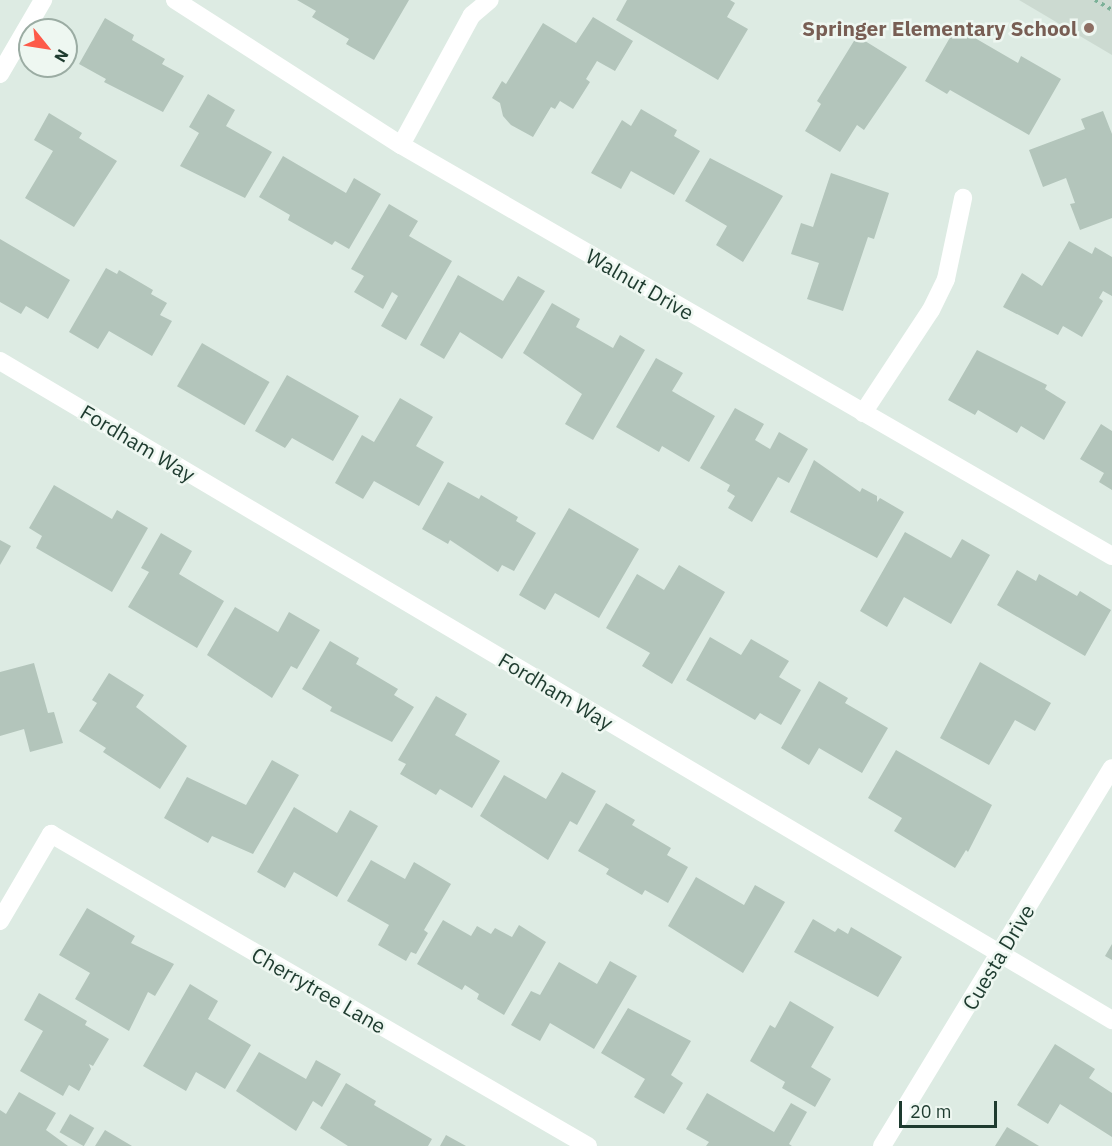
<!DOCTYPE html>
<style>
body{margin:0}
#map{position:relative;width:1112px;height:1146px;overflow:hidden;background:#ddebe3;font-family:"IBM Plex Sans",sans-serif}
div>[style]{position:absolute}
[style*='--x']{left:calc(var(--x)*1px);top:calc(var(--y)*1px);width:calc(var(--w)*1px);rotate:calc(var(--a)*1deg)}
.built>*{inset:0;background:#ccdad1}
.building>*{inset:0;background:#b3c5bb;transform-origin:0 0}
.path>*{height:4px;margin-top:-2px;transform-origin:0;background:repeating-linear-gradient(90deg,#7bb198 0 3px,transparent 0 7.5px)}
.minor>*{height:18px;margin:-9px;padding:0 9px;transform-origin:9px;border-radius:9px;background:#fff}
.tertiary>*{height:18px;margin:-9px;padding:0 9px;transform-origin:9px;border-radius:9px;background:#fff}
.dots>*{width:16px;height:16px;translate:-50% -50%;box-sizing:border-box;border:3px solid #eef7f1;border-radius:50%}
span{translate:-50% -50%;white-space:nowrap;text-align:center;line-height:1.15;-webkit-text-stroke:5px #eef7f1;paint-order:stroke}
.education-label{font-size:21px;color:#785e54;font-weight:700}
.right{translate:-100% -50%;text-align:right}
.street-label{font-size:21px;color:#1e3b2f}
.north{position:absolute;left:18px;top:18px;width:60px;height:60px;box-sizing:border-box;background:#eef7f1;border:2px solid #9baca3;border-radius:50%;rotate:120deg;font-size:16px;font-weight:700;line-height:24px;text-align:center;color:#1e3b2f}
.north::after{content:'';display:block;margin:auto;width:21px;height:27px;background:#fd5a49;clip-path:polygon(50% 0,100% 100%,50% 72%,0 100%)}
.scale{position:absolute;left:899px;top:1101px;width:98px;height:27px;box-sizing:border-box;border:3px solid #1e3b2f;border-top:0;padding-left:8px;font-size:18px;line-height:21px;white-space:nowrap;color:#1e3b2f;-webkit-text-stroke:4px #eef7f1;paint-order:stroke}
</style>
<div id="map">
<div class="built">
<div style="clip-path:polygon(1019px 0,1112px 0,1112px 55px)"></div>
</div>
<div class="building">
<div style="clip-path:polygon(297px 0,409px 0,374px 60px,346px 44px,349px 39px,312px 17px,316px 11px)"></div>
<div style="clip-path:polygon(627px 0,730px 0,735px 3px,727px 17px,748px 29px,718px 80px,616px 20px)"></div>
<div style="clip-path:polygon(593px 17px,633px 41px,615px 71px,597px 61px,586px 79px,590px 82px,573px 109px,560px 101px,555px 109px,551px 107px,533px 137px,511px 125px,503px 116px,500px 103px,492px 98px,502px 81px,506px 84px,543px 23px,576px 43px)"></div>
<div style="clip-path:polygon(105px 18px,134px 35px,132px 40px,165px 59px,162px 64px,184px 76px,163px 112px,104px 82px,106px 79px,79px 64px)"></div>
<div style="clip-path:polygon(956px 27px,1018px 63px,1021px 56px,1061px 79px,1029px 135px,950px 90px,947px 94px,925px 81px)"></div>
<div style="clip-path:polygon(857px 36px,907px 67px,864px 130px,857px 125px,840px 152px,805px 131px,821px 104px,817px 101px)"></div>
<div style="clip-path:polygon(208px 94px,235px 110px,226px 126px,272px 152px,245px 198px,180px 166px,199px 133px,189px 127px)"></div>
<div style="clip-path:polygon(641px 109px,677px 130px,674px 136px,700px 151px,674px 195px,631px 171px,621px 189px,591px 173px,622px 120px,631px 126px)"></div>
<div style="clip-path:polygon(1103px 111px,1112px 134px,1112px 218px,1080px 230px,1070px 204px,1075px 203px,1066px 178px,1043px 187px,1029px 150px,1085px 129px,1081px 119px)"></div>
<div style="clip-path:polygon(49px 113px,82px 133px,79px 138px,117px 161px,74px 227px,25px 198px,53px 151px,34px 140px)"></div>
<div style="clip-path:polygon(283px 156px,346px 193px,354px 178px,381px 194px,349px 249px,335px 241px,332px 245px,288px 220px,290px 215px,259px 197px)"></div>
<div style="clip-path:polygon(710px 158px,783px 196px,743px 262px,716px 245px,727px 226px,685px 201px)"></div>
<div style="clip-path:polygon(831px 173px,889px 193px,874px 239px,868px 237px,843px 311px,807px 299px,819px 263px,791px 254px,801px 223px,813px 227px)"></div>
<div style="clip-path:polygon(389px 204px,418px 221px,409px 236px,452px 261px,406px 340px,381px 326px,398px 296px,392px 292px,383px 309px,354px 292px,364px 276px,351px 269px)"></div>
<div style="clip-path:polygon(0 239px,70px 280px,48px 319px,26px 306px,21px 314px,0 302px)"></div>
<div style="clip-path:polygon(1069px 241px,1092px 254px,1095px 247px,1112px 257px,1112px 296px,1103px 291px,1099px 298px,1103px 301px,1082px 337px,1063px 326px,1058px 335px,1003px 307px,1022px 273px,1042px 286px)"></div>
<div style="clip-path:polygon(106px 268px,117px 274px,119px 270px,153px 290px,151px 294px,167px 303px,160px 315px,172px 321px,152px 356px,109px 331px,98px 349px,69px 332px)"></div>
<div style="clip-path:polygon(458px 275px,503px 301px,518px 276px,545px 291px,502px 359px,460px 332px,444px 359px,420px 345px)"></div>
<div style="clip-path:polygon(552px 303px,580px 319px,576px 327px,613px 348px,620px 335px,645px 350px,593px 440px,565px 424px,582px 394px,523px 353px)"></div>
<div style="left:202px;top:343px;width:78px;height:50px;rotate:30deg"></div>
<div style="clip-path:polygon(977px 350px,1047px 385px,1045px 389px,1066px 402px,1044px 440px,1021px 426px,1017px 433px,978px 410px,975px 415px,948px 400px)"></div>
<div style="clip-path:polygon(656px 358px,683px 373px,672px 391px,715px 416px,689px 462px,662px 446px,659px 452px,616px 427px)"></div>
<div style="clip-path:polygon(287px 375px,359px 416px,333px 461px,292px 438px,285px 448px,255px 431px)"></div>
<div style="clip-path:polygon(400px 398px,433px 417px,416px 446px,444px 462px,419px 506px,374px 481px,363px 499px,335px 483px,362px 435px,374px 442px)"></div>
<div style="clip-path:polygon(735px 408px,764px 424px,755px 440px,770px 449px,779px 432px,808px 449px,789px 483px,778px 477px,752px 522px,728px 508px,735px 496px,727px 491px,730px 485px,700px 468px)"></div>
<div style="clip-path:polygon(1101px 424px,1112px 431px,1112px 490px,1099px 482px,1104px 473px,1080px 459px)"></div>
<div style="clip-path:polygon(814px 460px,860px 492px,862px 488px,877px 496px,877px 502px,880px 498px,904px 512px,877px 558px,790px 512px)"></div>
<div style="clip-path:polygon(448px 482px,479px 499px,481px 495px,518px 517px,516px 521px,536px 533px,514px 571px,502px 565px,498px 572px,450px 540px,448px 544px,422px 529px)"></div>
<div style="clip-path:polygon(54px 485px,112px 519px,117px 510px,148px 528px,112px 592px,36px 548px,42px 536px,29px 528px)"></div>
<div style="clip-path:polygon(569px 508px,639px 549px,599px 618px,555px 593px,545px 610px,519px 595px)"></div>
<div style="clip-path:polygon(905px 532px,951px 558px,962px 539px,990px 555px,951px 624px,904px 597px,887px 627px,860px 611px)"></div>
<div style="clip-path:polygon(161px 533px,192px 551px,179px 574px,224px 601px,197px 648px,128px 607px,149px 572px,141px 568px)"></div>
<div style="clip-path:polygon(0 540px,11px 546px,0 565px)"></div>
<div style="clip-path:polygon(679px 565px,725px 592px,672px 684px,642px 666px,650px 653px,606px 628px,637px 574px,664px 590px)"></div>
<div style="clip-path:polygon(1017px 570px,1036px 581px,1039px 574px,1077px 596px,1080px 591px,1111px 610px,1085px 656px,997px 605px)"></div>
<div style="clip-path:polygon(235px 607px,278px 632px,289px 612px,320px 630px,297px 669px,291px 666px,272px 698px,207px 655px)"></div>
<div style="clip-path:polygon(710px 637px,741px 655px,751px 639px,789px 661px,779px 677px,801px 690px,781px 725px,760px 713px,755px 720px,686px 680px)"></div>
<div style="clip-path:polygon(330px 641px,359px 658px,356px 664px,398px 689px,394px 695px,414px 707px,392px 742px,330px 711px,332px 707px,302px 689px)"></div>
<div style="clip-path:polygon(980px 662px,1051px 703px,1035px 731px,1015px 720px,989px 765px,940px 738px)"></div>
<div style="clip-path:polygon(34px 663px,48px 713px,54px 712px,63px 743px,30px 752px,24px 729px,0 736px,0 672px)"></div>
<div style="clip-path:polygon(109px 673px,144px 695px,136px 707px,187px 746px,160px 789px,103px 752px,106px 748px,79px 731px,97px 703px,92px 700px)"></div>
<div style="clip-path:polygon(819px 681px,848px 698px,845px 703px,888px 728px,862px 773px,819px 748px,809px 765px,781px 748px)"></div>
<div style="clip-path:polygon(436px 696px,467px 714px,455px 735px,500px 761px,472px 808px,440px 789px,436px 795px,400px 774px,406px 764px,398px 760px)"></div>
<div style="clip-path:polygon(896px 750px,992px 805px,968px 852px,966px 850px,955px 868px,894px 831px,902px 818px,868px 798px)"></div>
<div style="clip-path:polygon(272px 760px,299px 775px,253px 854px,212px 836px,208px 843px,164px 818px,187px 777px,246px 805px)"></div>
<div style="clip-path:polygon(562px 772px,596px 791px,577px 825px,570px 821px,548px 860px,480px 816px,504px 775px,546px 799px)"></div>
<div style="clip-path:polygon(606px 803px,635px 820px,632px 825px,671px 848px,667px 855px,688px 867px,668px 903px,645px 890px,642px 895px,606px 874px,609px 869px,578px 851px)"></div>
<div style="clip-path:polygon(294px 807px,337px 833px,350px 810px,378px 826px,337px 897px,294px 872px,285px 888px,257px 872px)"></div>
<div style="clip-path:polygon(371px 860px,405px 879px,414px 862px,451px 884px,424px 930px,428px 933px,416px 954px,411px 952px,406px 961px,378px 945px,389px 925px,347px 901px)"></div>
<div style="clip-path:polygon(696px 877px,744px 905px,755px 885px,785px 902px,743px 973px,668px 926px)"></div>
<div style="clip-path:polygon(87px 908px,135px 936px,131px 943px,174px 964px,155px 996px,148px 992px,129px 1031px,75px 999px,90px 973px,59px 955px)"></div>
<div style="clip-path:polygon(813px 919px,835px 932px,838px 928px,848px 934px,851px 927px,902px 957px,878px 997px,794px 952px)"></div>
<div style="clip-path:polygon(443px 920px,471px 936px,477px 926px,491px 934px,495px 928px,512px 937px,519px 925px,546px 942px,504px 1015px,477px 999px,479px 994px,465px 985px,462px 990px,417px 964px)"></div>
<div style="clip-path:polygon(1112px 944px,1112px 960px,1105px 956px)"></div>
<div style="clip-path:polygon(610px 961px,637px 976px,594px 1049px,550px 1023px,540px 1041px,511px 1025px,531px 991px,540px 995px,559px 962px,597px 984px)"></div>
<div style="clip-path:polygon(190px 984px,218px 1001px,208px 1019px,251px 1045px,225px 1089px,196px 1072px,186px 1091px,143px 1066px)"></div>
<div style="clip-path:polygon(39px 993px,87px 1021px,85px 1025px,109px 1039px,93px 1066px,89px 1064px,91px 1069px,79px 1091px,69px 1085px,63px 1096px,20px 1071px,43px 1031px,24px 1020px)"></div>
<div style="clip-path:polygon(790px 1001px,834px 1027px,811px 1067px,831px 1079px,815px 1107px,782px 1088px,785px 1082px,750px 1061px,770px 1025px,775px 1028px)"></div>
<div style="clip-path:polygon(628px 1008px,691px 1041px,671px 1075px,683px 1083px,664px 1114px,634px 1097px,645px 1079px,601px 1053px)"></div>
<div style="clip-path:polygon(1055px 1044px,1095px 1069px,1089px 1078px,1112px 1093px,1112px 1137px,1060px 1104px,1048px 1124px,1017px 1105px)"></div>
<div style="clip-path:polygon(259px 1052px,306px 1079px,316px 1060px,341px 1074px,322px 1107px,313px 1101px,296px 1131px,236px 1091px)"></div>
<div style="clip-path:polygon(346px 1083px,376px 1101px,374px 1105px,432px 1139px,428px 1146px,348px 1146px,320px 1128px)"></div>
<div style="clip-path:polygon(19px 1092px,56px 1113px,46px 1130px,68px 1146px,0 1146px,0 1110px,6px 1114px)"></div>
<div style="clip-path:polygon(707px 1093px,774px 1132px,791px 1103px,807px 1112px,789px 1144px,792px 1146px,706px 1146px,709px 1142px,686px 1129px)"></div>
<div style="left:70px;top:1114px;width:28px;height:21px;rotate:30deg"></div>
<div style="clip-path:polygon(1007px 1127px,1039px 1146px,995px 1146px)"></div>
<div style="clip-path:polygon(105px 1130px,132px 1146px,95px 1146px)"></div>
<div style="clip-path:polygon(446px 1135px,466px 1146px,440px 1146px)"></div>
</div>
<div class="path">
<div style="--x:1095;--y:0;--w:20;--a:30"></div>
</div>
<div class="minor">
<div style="--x:175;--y:0;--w:269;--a:32.7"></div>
<div style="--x:401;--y:145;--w:821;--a:30.03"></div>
<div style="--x:0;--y:74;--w:86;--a:-59.8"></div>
<div style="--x:401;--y:145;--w:148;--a:-61.4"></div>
<div style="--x:472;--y:15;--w:23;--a:-40"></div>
<div style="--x:0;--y:361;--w:1293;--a:30.65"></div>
<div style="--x:863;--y:413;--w:123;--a:-56.6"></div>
<div style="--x:931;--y:310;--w:34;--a:-64"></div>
<div style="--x:946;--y:279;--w:83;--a:-78.1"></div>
<div style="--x:0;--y:921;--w:101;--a:-59.6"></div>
<div style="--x:51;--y:834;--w:621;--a:30.16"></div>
</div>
<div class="tertiary">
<div style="--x:882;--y:1146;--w:442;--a:-58.7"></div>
</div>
<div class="dots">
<div style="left:1089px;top:28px;background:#8d6e63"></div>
</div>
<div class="education-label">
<span class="right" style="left:1077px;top:28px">Springer Elementary School</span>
</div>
<div class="street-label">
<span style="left:640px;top:284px;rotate:30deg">Walnut Drive</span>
<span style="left:138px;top:443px;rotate:31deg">Fordham Way</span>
<span style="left:556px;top:691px;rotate:31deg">Fordham Way</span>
<span style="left:998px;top:957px;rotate:-59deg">Cuesta Drive</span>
<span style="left:319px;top:990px;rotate:30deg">Cherrytree Lane</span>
</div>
<div class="north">N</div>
<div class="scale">20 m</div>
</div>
